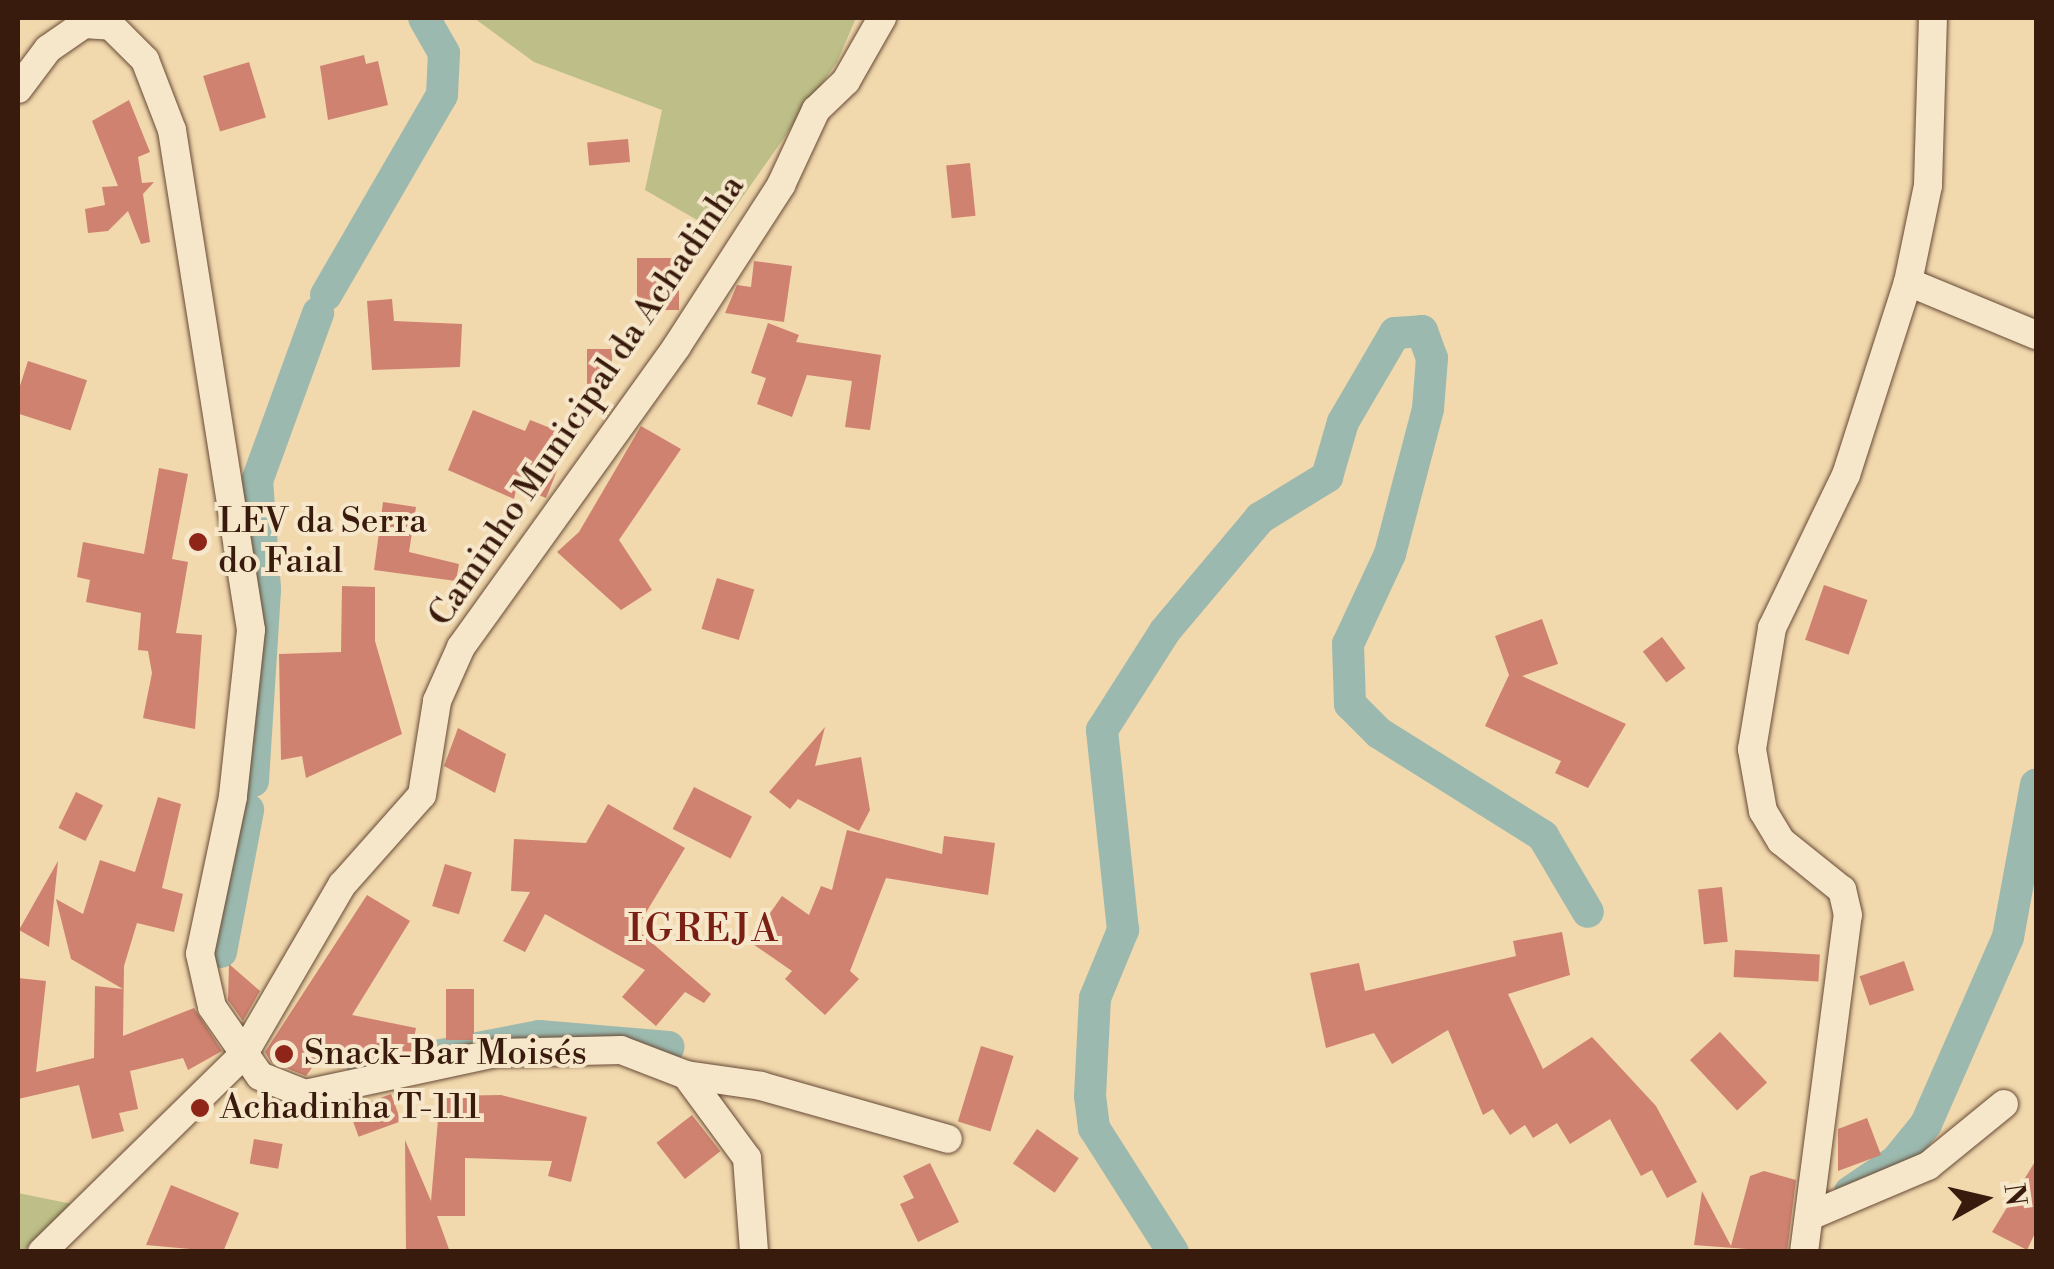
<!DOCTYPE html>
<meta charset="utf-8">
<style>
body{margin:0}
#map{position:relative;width:2054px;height:1269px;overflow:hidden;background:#f1d8ad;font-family:"Libre Bodoni",serif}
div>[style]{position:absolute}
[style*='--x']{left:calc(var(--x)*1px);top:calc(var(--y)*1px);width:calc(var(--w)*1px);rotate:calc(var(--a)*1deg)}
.green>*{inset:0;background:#bdbe88}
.canal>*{height:32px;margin:-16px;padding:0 16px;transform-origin:16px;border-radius:16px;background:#9bb9ae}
.building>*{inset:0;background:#cf8270;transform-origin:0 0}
.roads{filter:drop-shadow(0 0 2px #674a35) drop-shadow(0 0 2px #674a35)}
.street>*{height:28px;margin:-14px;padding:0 14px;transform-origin:14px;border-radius:14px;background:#f6e6ca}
.dots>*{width:28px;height:28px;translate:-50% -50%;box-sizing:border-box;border:5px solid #f6e6ca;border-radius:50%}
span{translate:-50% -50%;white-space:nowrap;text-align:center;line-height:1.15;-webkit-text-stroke:8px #f6e6ca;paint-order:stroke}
.street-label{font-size:35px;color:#391b0d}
.poi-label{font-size:35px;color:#391b0d}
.left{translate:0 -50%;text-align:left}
.neighbourhood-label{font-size:38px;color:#7a1f14;letter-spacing:2.5px}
.frame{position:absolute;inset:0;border:20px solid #391b0d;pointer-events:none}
.north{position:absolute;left:1934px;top:1149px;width:100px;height:100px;-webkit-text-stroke:8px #f6e6ca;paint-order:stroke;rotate:82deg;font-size:28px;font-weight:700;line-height:40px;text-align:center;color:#391b0d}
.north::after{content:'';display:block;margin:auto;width:35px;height:45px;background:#391b0d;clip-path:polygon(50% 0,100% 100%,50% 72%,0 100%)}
</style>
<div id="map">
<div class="green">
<div style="clip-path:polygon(474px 18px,856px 18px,837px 62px,718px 232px,645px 190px,662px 110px,534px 62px)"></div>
<div style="clip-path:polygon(18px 1193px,72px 1204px,23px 1251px,18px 1251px)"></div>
</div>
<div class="canal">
<div style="--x:326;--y:295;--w:231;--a:-59.9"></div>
<div style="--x:442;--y:95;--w:42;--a:-87.3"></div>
<div style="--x:444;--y:53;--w:40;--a:-119.7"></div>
<div style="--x:253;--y:781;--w:192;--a:-86.4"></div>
<div style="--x:265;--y:589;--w:108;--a:-94.2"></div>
<div style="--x:257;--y:481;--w:179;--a:-70"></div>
<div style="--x:221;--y:952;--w:145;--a:-79.2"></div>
<div style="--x:363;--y:1070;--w:179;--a:-10.9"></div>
<div style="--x:539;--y:1036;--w:130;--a:4.8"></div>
<div style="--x:1850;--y:1192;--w:55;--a:-34"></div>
<div style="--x:1896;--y:1161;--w:48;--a:-51"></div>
<div style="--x:1926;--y:1124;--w:204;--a:-66.3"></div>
<div style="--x:2008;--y:937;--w:155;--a:-79.6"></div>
<div style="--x:1173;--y:1252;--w:147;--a:-122.5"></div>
<div style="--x:1094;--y:1128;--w:32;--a:-97"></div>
<div style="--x:1090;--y:1096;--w:98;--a:-87.1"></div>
<div style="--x:1095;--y:998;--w:74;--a:-67.6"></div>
<div style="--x:1123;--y:930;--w:201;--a:-96"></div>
<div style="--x:1102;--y:730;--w:117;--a:-57.5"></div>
<div style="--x:1165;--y:631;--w:148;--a:-49.9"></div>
<div style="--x:1260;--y:518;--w:79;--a:-31.5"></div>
<div style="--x:1327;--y:477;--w:57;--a:-73.8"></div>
<div style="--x:1343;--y:422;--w:103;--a:-59.7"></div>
<div style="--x:1395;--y:333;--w:27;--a:-4"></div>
<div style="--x:1422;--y:331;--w:29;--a:70"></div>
<div style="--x:1432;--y:358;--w:51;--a:94.5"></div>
<div style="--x:1428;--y:409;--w:150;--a:104.7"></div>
<div style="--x:1390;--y:554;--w:99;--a:115"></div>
<div style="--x:1348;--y:644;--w:60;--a:88.1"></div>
<div style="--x:1350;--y:704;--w:41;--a:45"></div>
<div style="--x:1379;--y:733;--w:194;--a:32.1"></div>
<div style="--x:1543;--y:836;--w:88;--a:59.4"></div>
</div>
<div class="building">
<div style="clip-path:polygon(364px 55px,366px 64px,378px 61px,388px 105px,328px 120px,320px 66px)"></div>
<div style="left:249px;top:62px;width:58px;height:48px;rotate:73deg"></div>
<div style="clip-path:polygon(129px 100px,150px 152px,138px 157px,142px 183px,154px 182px,143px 194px,150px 242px,141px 244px,128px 211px,108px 231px,88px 233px,85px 209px,105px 205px,102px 187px,118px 186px,92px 121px)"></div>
<div style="left:628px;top:139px;width:23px;height:41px;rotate:85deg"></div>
<div style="left:970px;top:163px;width:53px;height:24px;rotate:84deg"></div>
<div style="left:679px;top:258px;width:52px;height:42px;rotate:90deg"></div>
<div style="clip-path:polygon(754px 261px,792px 266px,784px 322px,725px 313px,737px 285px,751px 287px)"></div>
<div style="clip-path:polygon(392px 299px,394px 321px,462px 324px,460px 367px,372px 370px,367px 301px)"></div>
<div style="clip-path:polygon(768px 323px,799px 335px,796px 342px,881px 355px,870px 430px,845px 427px,852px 381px,807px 375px,792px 417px,757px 404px,766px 378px,751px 373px)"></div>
<div style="left:587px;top:349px;width:25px;height:35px"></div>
<div style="left:28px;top:361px;width:62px;height:53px;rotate:18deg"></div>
<div style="clip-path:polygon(473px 410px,525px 431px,530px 420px,571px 436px,546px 498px,517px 486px,514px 499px,448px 470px)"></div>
<div style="clip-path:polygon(641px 426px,681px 449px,619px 540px,652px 590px,621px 610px,557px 552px,579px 532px)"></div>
<div style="clip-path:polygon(159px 468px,188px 474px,172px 559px,188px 562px,176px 633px,202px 635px,195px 729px,143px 718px,152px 673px,148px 651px,138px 650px,141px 613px,86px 602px,90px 580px,77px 577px,83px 542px,144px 554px)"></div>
<div style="clip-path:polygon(383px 502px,416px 507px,409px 552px,459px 564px,456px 581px,374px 570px)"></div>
<div style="left:717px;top:578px;width:39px;height:53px;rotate:17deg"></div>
<div style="left:1824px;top:585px;width:46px;height:58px;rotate:19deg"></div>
<div style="clip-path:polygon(342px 586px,375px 587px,375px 641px,402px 734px,306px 778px,302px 756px,281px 760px,279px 654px,341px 652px)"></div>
<div style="clip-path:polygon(1542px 619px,1558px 664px,1522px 676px,1626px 724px,1588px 788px,1555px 773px,1561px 761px,1485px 726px,1509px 675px,1495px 636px)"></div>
<div style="left:1662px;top:637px;width:39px;height:24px;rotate:53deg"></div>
<div style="clip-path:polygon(825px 727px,815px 766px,861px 757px,870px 810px,859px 831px,798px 799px,790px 809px,769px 792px)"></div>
<div style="clip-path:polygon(458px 728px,506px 754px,495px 793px,444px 766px)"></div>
<div style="left:694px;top:787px;width:65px;height:47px;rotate:27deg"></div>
<div style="left:76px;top:792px;width:30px;height:40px;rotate:26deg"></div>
<div style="clip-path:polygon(158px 797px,181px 804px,162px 888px,183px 894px,174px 932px,137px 923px,124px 966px,123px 1036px,194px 1008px,222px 1051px,188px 1070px,183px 1058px,130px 1071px,138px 1109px,119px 1113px,124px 1131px,92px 1139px,79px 1085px,18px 1099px,18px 978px,46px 981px,36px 1072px,94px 1058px,95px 986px,123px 989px,71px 959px,56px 899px,83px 914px,100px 860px,135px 872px)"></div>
<div style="clip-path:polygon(608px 804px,685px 848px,636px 929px,711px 994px,704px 1003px,685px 992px,656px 1026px,622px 997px,645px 970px,545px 914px,525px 952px,503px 941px,530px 892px,511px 891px,514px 839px,586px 843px)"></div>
<div style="clip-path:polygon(847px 830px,942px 854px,944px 836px,995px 843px,988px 895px,886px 878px,850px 971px,859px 979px,825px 1015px,785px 979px,792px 971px,750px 942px,782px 896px,809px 915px,821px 886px,832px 890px)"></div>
<div style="clip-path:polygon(58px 861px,49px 947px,19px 930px)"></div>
<div style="left:445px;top:864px;width:28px;height:44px;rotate:17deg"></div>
<div style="left:1722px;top:887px;width:55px;height:24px;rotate:84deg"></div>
<div style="clip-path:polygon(367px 895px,410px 921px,352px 1015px,416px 1028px,411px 1053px,374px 1048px,376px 1061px,324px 1051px,306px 1076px,271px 1062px,265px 1052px)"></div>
<div style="clip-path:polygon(1562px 932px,1570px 975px,1508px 994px,1543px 1069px,1592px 1037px,1656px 1106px,1697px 1182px,1667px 1198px,1652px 1170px,1641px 1176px,1610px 1119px,1570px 1144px,1557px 1123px,1533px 1138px,1525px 1125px,1510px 1135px,1493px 1109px,1483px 1115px,1448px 1030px,1392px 1064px,1374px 1033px,1326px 1048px,1310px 973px,1359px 963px,1365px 991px,1516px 956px,1513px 941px)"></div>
<div style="left:1735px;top:950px;width:85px;height:27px;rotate:3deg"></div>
<div style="left:1904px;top:961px;width:31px;height:47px;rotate:71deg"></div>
<div style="clip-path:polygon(229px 964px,260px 991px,243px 1021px,228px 1000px)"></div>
<div style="left:446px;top:989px;width:28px;height:51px"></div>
<div style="left:1720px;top:1032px;width:69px;height:41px;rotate:47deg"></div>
<div style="left:981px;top:1046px;width:34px;height:79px;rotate:17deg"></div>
<div style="left:391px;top:1094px;width:29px;height:45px;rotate:70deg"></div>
<div style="clip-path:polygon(501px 1095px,587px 1117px,571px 1182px,548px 1176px,552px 1161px,465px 1158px,465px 1216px,437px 1216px,450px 1252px,406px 1252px,405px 1140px,431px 1201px,440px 1096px)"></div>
<div style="left:692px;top:1115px;width:46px;height:45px;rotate:52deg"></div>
<div style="clip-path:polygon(1867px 1118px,1881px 1155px,1838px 1171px,1838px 1129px)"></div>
<div style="left:1037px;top:1129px;width:51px;height:42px;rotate:35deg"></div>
<div style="left:254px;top:1139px;width:29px;height:25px;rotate:10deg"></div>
<div style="clip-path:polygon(2036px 1160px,2036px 1231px,2027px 1250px,1992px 1232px)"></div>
<div style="clip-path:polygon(930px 1163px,959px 1222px,918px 1242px,900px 1204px,914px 1198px,903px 1176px)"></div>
<div style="clip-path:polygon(1764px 1171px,1796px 1180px,1787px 1252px,1694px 1245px,1702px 1191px,1731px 1246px,1750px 1176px)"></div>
<div style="clip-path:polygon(171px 1185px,239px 1213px,223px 1252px,146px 1245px)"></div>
</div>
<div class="roads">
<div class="street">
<div style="--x:18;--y:89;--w:50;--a:-53.1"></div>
<div style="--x:48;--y:49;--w:44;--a:-34.8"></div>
<div style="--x:84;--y:24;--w:27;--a:4"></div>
<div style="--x:111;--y:26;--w:48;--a:45"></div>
<div style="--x:145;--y:60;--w:75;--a:68.9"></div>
<div style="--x:172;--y:130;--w:506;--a:81.02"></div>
<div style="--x:251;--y:630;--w:168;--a:96.2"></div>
<div style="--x:233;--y:797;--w:160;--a:101.9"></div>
<div style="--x:200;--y:954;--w:54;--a:77.2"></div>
<div style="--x:212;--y:1007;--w:84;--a:55.2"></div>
<div style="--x:260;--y:1076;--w:48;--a:21.8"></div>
<div style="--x:305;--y:1094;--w:196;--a:-12.1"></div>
<div style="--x:497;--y:1053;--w:124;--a:-1.4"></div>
<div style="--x:621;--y:1050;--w:70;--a:21"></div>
<div style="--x:686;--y:1075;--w:103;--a:53.7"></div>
<div style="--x:747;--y:1158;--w:94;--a:85.7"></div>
<div style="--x:1908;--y:282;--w:139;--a:22.5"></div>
<div style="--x:686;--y:1075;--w:76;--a:8.3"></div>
<div style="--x:761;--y:1086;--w:194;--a:15.8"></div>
<div style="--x:1812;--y:1215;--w:126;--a:-22.9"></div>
<div style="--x:1928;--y:1166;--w:98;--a:-39.2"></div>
<div style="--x:42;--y:1252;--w:281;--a:-44.4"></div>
<div style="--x:243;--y:1055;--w:197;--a:-59.8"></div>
<div style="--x:342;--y:885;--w:120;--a:-48.4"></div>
<div style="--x:422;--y:795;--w:95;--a:-80.9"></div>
<div style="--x:437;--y:701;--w:59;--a:-66"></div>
<div style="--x:461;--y:647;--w:370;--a:-54.3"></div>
<div style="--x:677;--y:346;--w:192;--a:-57.1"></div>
<div style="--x:781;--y:185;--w:83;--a:-65"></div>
<div style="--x:816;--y:110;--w:42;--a:-44"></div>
<div style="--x:846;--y:81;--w:73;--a:-60.3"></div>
<div style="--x:1804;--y:1252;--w:340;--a:-82.6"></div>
<div style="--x:1848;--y:915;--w:26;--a:-103"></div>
<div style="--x:1842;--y:890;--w:78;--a:-141.2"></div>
<div style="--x:1781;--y:841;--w:35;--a:-121"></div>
<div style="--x:1763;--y:811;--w:63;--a:-100.1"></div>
<div style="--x:1752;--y:749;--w:123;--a:-80.6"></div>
<div style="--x:1772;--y:628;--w:170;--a:-64.2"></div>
<div style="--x:1846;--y:475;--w:203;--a:-72.2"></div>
<div style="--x:1908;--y:282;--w:99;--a:-78.3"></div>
<div style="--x:1928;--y:185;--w:167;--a:-88.3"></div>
</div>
</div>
<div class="dots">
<div style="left:198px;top:542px;background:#8f2418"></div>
<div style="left:284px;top:1054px;background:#8f2418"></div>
<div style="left:200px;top:1108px;background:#8f2418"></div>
</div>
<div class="street-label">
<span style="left:587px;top:401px;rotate:-56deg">Caminho Municipal da Achadinha</span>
</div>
<div class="poi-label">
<span class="left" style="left:218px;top:542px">LEV da Serra<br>do Faial</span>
<span class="left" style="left:304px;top:1054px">Snack-Bar Moisés</span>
<span class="left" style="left:220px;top:1108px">Achadinha T-111</span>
</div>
<div class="neighbourhood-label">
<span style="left:704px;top:930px">IGREJA</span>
</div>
<div class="frame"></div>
<div class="north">N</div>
</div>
